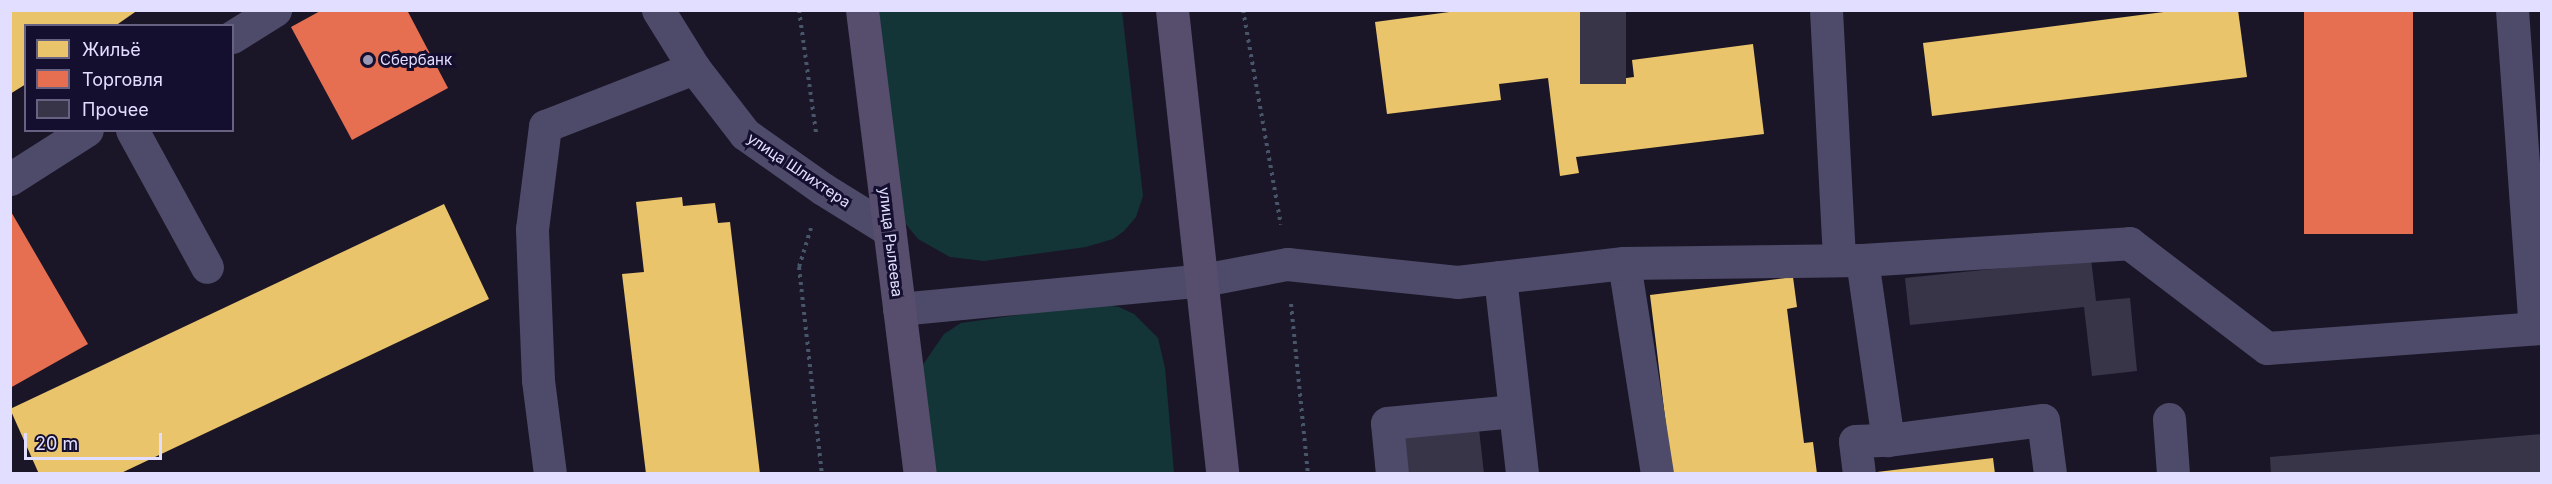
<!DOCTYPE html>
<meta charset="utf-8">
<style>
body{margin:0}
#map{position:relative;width:2552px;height:484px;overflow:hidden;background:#1a1628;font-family:Inter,sans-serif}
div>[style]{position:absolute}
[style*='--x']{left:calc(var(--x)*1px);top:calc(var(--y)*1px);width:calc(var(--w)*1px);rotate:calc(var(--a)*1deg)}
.green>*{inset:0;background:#133537}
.homes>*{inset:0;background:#e9c46a}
.shops>*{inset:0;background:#e76f51;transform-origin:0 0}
.building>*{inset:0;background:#393549;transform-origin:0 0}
.path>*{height:4px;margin-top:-2px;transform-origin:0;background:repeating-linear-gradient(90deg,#475668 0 3px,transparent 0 7.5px)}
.minor>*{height:33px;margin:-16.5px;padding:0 16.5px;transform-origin:16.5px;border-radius:16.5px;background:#4d4b69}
.major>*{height:33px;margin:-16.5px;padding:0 16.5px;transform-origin:16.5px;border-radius:16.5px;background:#574d6d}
.dots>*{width:16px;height:16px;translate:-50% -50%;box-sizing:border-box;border:3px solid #150f2f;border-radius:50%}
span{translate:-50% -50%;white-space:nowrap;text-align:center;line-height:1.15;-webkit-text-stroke:6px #150f2f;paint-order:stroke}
.poi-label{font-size:15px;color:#e2deff}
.left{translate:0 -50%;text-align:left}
.street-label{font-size:15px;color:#e2deff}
.frame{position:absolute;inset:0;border:12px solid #e2deff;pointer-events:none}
.legend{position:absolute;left:24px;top:24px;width:210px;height:108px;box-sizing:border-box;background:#150f2f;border:2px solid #676282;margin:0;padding:8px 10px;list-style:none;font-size:18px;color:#e2deff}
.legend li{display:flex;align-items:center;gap:12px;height:30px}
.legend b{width:30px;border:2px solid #676282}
.scale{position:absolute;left:24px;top:433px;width:138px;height:27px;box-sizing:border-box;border:3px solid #e2deff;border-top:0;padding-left:8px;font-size:18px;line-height:21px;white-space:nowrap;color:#e2deff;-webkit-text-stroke:4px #150f2f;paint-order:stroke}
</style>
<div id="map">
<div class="green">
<div style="clip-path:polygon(878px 11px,1122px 11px,1143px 196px,1136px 217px,1124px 231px,1113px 239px,1086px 247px,984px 261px,950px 257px,918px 239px,905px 223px)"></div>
<div style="clip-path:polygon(1097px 304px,1119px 307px,1134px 314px,1158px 338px,1165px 368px,1174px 473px,926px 473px,920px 369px,944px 334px,961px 323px)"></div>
</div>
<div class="homes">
<div style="clip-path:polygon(10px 10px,138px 10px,115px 26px,26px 26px,26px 84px,10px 94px)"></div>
<div style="clip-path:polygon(1464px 10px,1580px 10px,1589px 83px,1634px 77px,1632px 60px,1753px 44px,1764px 134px,1576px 157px,1579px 173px,1560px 176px,1548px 78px,1499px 84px,1501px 100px,1387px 114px,1375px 22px)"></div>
<div style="clip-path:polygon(2179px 10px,2238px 10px,2247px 77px,1932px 116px,1923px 43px)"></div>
<div style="clip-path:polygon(682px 197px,683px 206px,715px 203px,718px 223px,730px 222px,760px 474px,646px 474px,622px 274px,644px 272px,636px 202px)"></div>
<div style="clip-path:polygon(444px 204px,489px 299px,119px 474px,39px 474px,10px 409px)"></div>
<div style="clip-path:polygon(1793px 277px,1797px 307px,1787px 309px,1804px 443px,1813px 442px,1817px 474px,1672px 474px,1650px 295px)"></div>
<div style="clip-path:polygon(1993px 458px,1995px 474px,1877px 474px,1877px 472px)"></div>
</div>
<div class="shops">
<div style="clip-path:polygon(322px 10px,407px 10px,448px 88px,352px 140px,291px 27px)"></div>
<div style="left:2304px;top:10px;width:109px;height:224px"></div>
<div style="clip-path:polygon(10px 210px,88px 344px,10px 388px)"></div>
</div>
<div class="building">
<div style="left:1580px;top:10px;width:46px;height:74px"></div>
<div style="clip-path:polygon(2091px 259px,2096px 301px,2130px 298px,2137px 371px,2092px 376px,2084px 307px,1910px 325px,1905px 278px)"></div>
<div style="clip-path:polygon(1478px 420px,1484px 474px,1404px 474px,1399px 429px)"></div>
<div style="clip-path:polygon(2542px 434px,2542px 474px,2271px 474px,2270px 457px)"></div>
</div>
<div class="path">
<div style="--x:799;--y:10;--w:124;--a:82.1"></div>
<div style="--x:1243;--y:10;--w:218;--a:80"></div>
<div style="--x:811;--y:228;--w:41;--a:107.1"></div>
<div style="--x:799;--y:267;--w:208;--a:83.7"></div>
<div style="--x:1291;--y:304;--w:171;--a:84.3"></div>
</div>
<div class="minor">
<div style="--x:658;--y:10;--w:68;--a:58.2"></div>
<div style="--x:694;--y:68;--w:83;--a:52.3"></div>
<div style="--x:745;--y:134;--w:95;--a:35.2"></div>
<div style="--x:823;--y:189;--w:78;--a:31.8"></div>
<div style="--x:1826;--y:10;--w:250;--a:87"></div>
<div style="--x:2512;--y:10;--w:319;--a:85.9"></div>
<div style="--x:232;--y:37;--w:51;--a:-32.1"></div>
<div style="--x:132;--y:130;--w:156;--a:61.3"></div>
<div style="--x:10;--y:179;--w:91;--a:-32.5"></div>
<div style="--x:1862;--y:260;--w:182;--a:81.8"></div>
<div style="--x:1888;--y:440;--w:156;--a:-7.4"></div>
<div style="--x:2043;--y:420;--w:54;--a:82.6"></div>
<div style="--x:1624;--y:263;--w:214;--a:81.1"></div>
<div style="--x:1500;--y:277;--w:198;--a:83.6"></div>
<div style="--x:899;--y:309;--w:305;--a:-5.4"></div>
<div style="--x:1203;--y:280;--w:86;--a:-10.8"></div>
<div style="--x:1287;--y:264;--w:171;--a:6"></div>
<div style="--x:1457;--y:282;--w:168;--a:-6.5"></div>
<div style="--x:1624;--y:263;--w:238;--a:-0.7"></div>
<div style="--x:1862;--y:260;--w:268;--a:-3.6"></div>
<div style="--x:2129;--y:243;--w:173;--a:37.3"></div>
<div style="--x:2267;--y:348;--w:276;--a:-4.2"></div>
<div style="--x:2169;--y:419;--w:55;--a:85.8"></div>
<div style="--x:550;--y:474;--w:95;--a:-97.3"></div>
<div style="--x:538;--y:380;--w:151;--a:-92.3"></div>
<div style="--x:532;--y:229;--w:104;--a:-82.8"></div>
<div style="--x:545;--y:126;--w:160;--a:-21.3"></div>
<div style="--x:1392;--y:474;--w:51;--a:-95.6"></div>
<div style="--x:1387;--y:423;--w:128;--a:-5.4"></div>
<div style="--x:1859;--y:474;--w:33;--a:-97"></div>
<div style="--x:1855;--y:441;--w:33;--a:-2"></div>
</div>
<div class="major">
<div style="--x:862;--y:10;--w:468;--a:82.9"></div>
<div style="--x:1172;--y:10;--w:467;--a:83.8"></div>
</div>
<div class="dots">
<div style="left:368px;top:60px;background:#9c98b4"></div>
</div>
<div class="poi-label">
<span class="left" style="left:380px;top:60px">Сбербанк</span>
</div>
<div class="street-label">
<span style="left:799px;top:170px;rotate:34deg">улица Шлихтера</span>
<span style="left:891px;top:242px;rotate:83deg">улица Рылеева</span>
</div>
<div class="frame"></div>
<ul class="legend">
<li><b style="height:16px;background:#e9c46a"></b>Жильё</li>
<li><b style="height:16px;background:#e76f51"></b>Торговля</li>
<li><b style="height:16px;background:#393549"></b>Прочее</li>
</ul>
<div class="scale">20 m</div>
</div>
